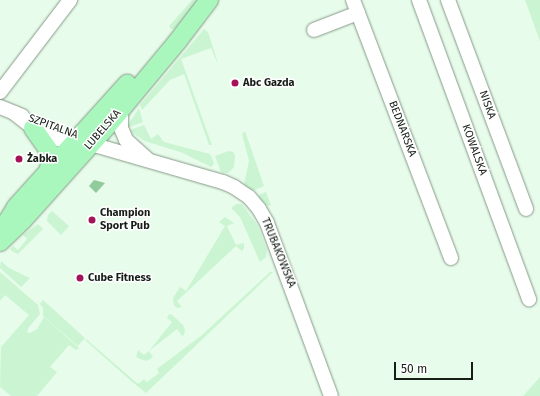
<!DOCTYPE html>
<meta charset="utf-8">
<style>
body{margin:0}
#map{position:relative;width:540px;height:396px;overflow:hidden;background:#e7fcea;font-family:"Fira Sans",sans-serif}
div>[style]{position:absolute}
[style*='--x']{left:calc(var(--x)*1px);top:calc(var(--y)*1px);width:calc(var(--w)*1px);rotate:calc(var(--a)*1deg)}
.green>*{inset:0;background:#cbf5d2}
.water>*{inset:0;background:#90cb9b}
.roads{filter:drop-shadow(0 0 1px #869989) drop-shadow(0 0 1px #869989)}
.minor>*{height:14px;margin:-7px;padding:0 7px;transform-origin:7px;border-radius:7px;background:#fff}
.major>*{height:18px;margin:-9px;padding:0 9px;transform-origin:9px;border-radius:9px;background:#aaf7be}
.dots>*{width:11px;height:11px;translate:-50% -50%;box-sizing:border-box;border:2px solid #fff;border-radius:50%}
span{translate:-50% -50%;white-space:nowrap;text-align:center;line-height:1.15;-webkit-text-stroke:3px #fff;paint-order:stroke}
.poi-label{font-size:11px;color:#161e17;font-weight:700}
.left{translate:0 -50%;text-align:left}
.street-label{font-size:11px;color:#161e17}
.scale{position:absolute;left:394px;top:362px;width:79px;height:18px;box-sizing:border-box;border:2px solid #161e17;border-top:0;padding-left:5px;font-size:12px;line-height:14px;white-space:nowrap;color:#161e17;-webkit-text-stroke:3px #fff;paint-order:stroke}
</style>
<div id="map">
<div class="green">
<div style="clip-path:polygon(192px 0,197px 0,195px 5px,174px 29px,171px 29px,169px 26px)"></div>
<div style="clip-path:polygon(525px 0,540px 0,540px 41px)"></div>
<div style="clip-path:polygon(204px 29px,208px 32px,218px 63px,217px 62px,211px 48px,181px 59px,212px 145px,209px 145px,184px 74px,170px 80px,142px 110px,140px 105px)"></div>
<div style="clip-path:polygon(139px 108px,143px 122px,129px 127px,128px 125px)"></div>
<div style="clip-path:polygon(144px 125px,151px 139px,158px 134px,164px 142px,210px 154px,214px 163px,213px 165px,211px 167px,183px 153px,145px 141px,131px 132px,130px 130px)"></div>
<div style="clip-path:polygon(245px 131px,264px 186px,252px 191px,246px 187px,244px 184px,249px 161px,242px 134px)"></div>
<div style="clip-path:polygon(229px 151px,233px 152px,235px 155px,234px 167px,228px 173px,223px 173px,221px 172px,215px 156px)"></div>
<div style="clip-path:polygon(266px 192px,271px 205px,267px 206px,258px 197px,259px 195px)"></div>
<div style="clip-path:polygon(236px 204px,242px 204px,258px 226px,267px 250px,266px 257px,260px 262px,240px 217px,231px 208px)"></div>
<div style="clip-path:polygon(52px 211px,69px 226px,61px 235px,47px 221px,48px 215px)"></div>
<div style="clip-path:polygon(225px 217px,234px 223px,227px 226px,236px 245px,244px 243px,244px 248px,242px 251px,236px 246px,177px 301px,182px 307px,177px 308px,174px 305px,173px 298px,180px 287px,186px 291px,225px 226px,219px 222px)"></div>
<div style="clip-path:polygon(38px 224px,43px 229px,18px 254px,13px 252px,10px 249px,13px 246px,18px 250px,27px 239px,23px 235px)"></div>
<div style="clip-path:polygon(1px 261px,9px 268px,30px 278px,21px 287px,0 268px)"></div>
<div style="clip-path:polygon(0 272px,38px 305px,40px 314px,29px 327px,27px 332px,30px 333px,37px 329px,44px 317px,79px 348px,76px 350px,69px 345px,50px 367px,57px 372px,37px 396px,11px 396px,0 387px,1px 347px,29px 315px,5px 295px,0 301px)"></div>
<div style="clip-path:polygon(270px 272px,273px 272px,146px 393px,131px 381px,85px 340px,86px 339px,138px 384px,144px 379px,147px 382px,159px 373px,157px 369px,202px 335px)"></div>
<div style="clip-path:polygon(43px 300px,85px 338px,78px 346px,43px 316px,43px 308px,40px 304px)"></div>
<div style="clip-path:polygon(169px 314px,172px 315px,183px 325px,185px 330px,184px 335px,182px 336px,177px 329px,149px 351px,172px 322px,167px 318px)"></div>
<div style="clip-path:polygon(138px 350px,144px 355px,149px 351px,153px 357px,147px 361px,140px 359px,136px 357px)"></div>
<div style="clip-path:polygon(540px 377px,540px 396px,523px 396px)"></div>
</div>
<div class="water">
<div style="clip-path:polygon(94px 180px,105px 183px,96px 193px,89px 186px)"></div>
</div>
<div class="roads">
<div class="minor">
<div style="--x:353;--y:0;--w:276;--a:69.2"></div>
<div style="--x:419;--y:0;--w:319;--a:69.8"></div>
<div style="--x:448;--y:0;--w:223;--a:69.5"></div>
<div style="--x:314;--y:30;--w:47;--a:-21.1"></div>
<div style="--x:0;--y:92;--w:116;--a:-52.7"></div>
<div style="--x:0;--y:107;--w:24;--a:22"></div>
<div style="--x:121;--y:109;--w:19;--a:90"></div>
<div style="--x:121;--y:128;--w:13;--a:67"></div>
<div style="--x:126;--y:140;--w:30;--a:42"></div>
<div style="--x:14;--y:113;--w:24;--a:38"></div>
<div style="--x:33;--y:128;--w:24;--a:24"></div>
<div style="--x:55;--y:138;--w:19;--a:18"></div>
<div style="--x:73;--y:144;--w:18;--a:0"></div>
<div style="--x:91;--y:144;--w:137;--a:16.1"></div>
<div style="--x:223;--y:182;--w:12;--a:24"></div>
<div style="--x:234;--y:187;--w:18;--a:34"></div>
<div style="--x:249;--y:197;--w:16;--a:50"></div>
<div style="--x:259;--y:209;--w:16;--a:60"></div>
<div style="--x:267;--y:223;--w:184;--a:69.7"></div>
</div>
<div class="major">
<div style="--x:33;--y:128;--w:33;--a:55"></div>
<div style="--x:52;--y:155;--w:18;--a:103"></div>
<div style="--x:0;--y:233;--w:31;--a:-58"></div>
<div style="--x:16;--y:207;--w:166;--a:-47.9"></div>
<div style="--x:0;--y:242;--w:30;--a:-44"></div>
<div style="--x:22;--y:221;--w:129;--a:-48.1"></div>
<div style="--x:108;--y:125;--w:108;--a:-50.3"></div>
<div style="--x:177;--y:42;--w:53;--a:-52.7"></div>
</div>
</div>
<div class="dots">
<div style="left:235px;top:83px;background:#a31357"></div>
<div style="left:19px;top:159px;background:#a31357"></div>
<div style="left:92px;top:220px;background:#a31357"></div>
<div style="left:80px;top:278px;background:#a31357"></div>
</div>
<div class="poi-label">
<span class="left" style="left:243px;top:83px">Abc Gazda</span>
<span class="left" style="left:27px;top:159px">Żabka</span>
<span class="left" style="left:100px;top:220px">Champion<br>Sport Pub</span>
<span class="left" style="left:88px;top:278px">Cube Fitness</span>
</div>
<div class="street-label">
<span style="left:487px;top:105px;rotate:70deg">NISKA</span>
<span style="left:53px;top:127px;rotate:20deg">SZPITALNA</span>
<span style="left:402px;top:129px;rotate:69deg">BEDNARSKA</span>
<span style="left:103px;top:130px;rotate:-49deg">LUBELSKA</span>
<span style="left:474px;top:150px;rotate:70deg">KOWALSKA</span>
<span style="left:278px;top:253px;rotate:68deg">TRUBAKOWSKA</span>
</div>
<div class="scale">50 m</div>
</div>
